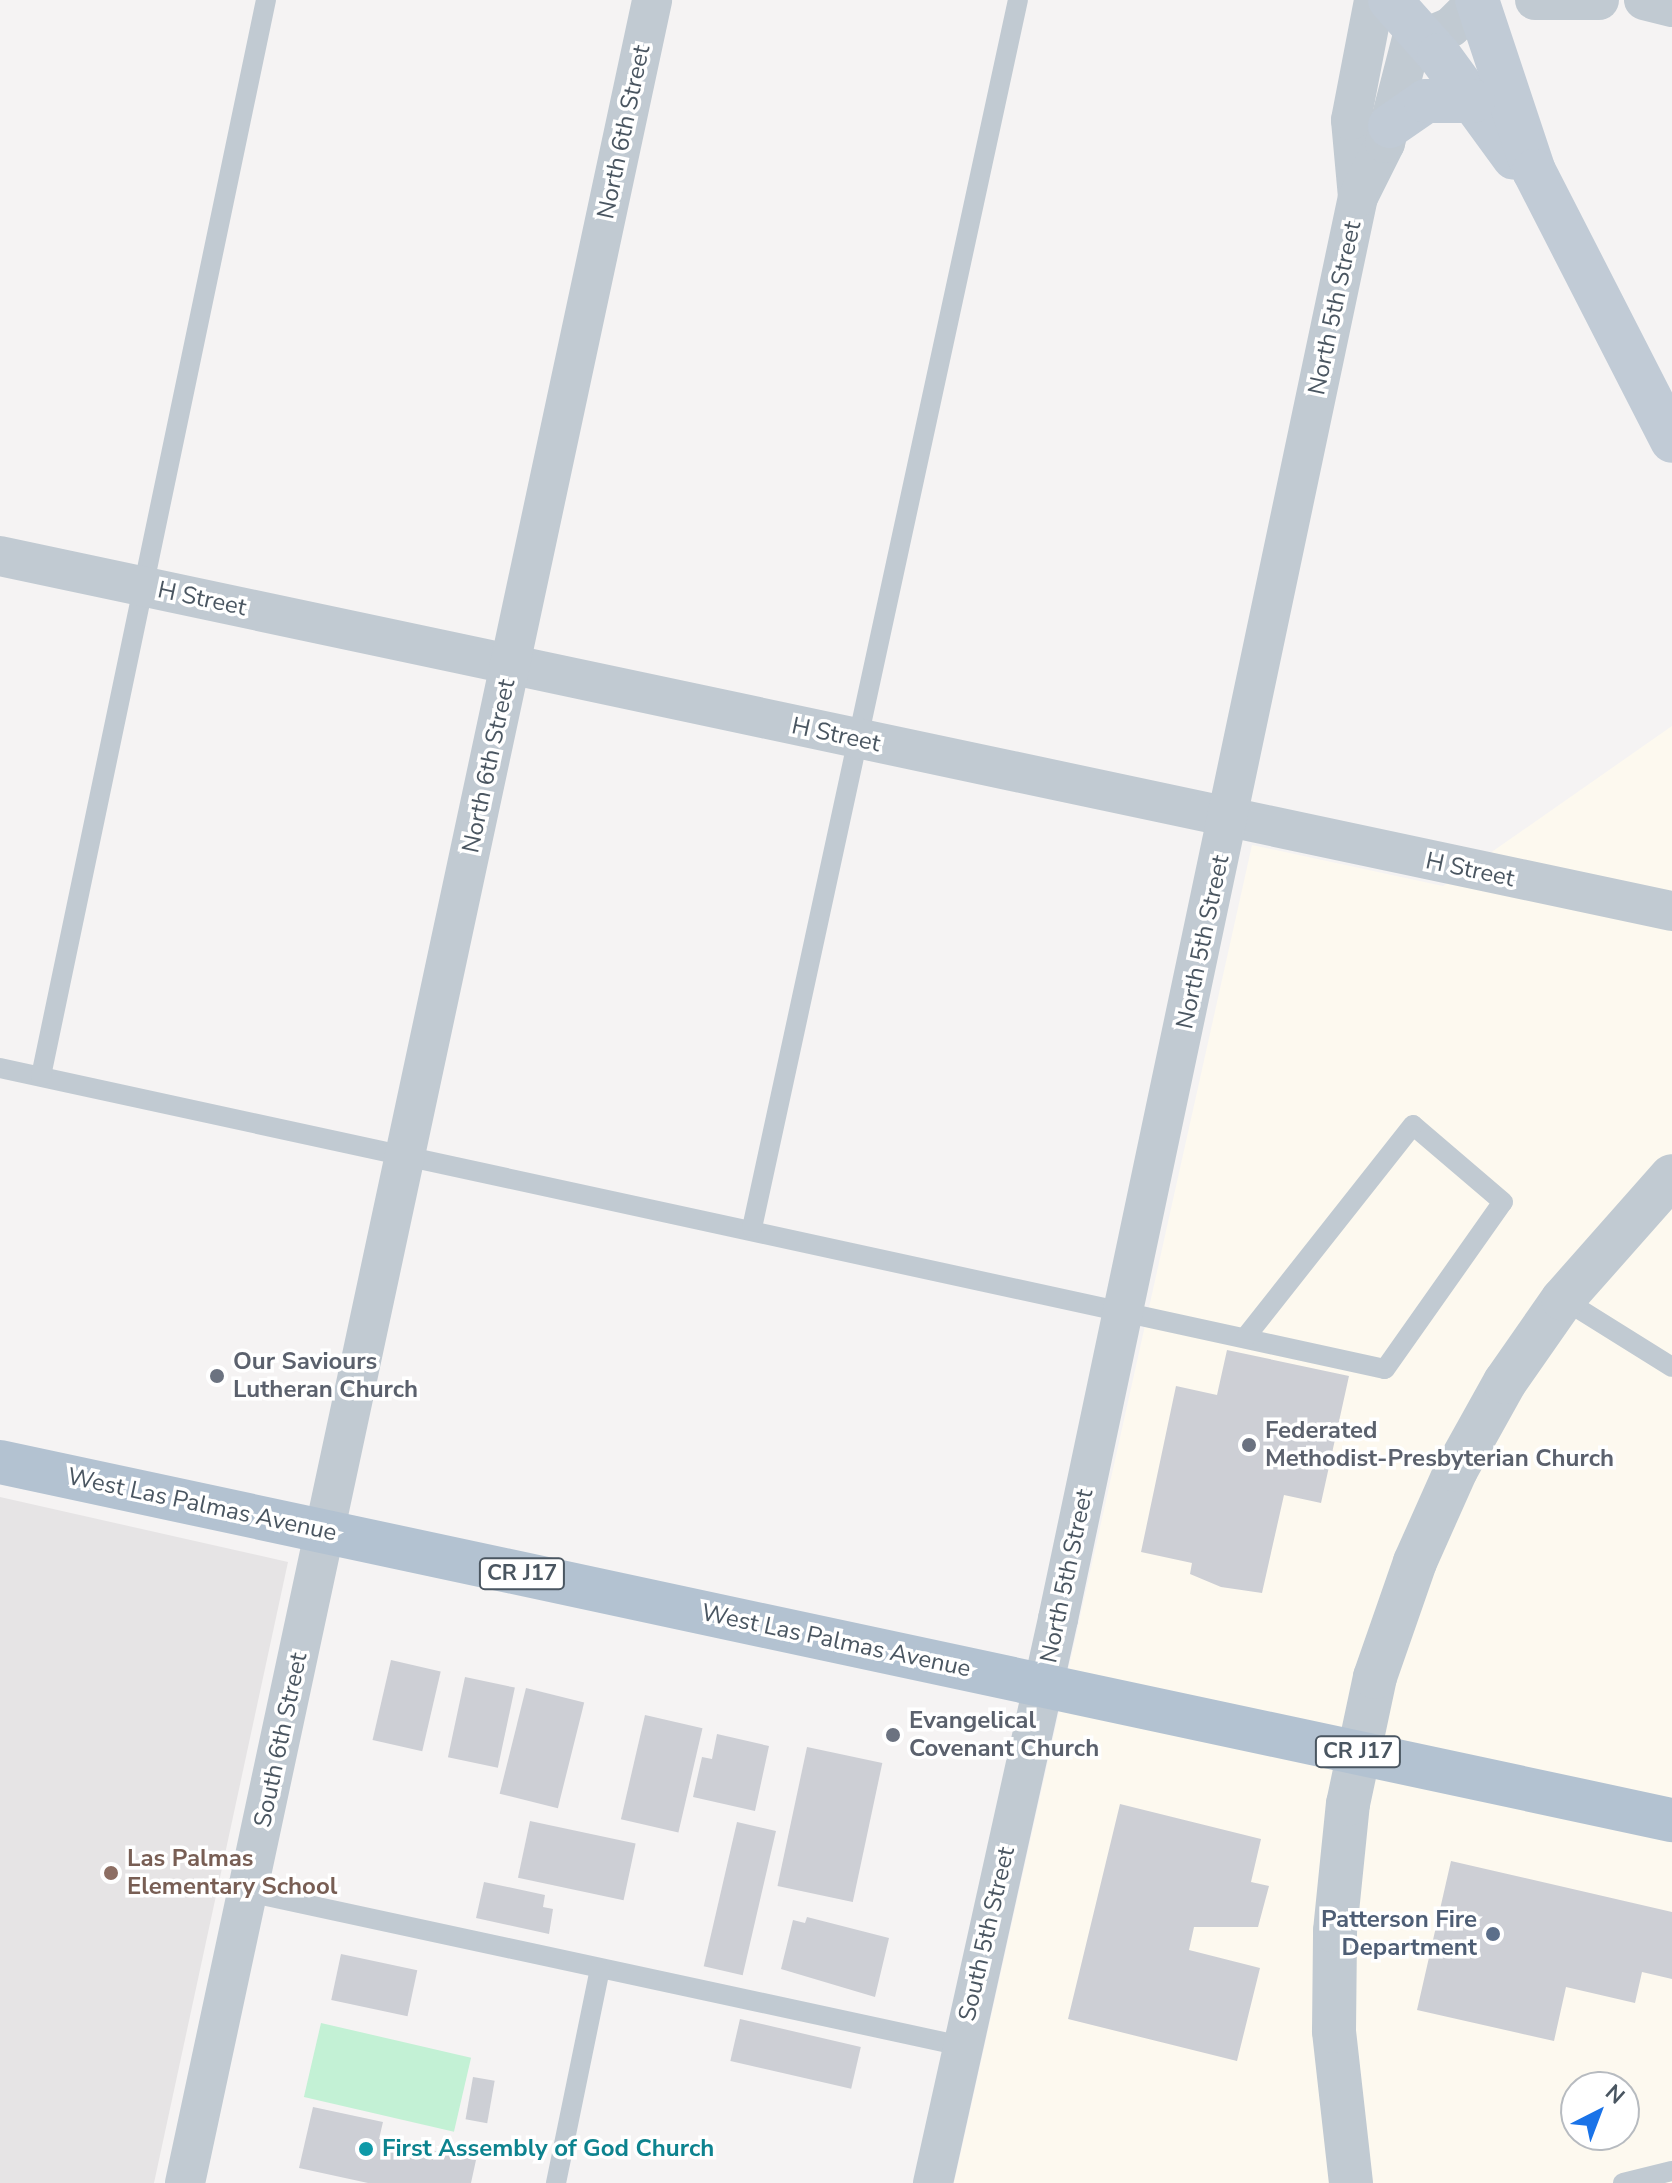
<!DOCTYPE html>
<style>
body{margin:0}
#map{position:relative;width:1672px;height:2183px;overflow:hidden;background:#f5f3f3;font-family:"Nunito Sans",sans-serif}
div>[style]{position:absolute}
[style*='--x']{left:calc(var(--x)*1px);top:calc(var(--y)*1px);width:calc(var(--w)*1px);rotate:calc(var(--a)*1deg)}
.commercial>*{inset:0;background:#fdf9ef}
.education>*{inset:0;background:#e6e4e5}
.green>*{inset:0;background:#c3f1d5;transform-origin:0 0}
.building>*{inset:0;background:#cdcfd5;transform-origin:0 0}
.service>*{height:20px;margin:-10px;padding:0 10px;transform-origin:10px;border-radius:10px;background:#c1cad2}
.minor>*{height:40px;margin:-20px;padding:0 20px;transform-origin:20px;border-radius:20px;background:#c1cad2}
.tertiary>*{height:44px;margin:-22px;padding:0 22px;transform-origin:22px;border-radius:22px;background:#c1cad2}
.secondary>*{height:44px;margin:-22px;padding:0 22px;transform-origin:22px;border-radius:22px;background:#c1cbd6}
.primary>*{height:44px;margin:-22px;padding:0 22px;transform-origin:22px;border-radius:22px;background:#b3c2d1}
.dots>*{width:22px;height:22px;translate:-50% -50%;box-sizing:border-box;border:4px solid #fff;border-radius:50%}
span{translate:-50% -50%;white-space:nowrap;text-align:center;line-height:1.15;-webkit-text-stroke:7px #fff;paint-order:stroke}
.shield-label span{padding:2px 6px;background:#fff;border:2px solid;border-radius:6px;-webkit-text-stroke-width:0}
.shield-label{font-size:22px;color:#4a5661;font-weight:700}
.street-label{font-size:24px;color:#4a5661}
.worship-label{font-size:24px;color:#5b616d;font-weight:700}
.left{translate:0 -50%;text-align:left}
.education-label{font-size:24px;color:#785e54;font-weight:700}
.service-label{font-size:24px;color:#4e5e75;font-weight:700}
.right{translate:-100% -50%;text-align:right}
.culture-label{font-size:24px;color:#0d838f;font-weight:700}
.north{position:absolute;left:1560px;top:2071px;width:80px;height:80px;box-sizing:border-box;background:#fff;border:2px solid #b7bbc0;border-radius:50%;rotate:42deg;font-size:22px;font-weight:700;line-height:32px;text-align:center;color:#4a5661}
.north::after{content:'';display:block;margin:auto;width:28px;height:36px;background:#1a73e8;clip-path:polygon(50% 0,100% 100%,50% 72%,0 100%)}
</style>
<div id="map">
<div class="commercial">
<div style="clip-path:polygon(evenodd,1672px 726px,1672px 2183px,954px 2183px,1252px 845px,1443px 886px,1672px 726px,1576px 2087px,1624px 2087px,1624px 2135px,1576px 2135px,1576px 2087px)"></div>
</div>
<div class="education">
<div style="clip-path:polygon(0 1497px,288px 1562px,154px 2183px,0 2183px)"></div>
</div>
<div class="green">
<div style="left:321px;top:2023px;width:154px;height:76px;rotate:13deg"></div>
</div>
<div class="building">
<div style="clip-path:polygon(1227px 1350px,1349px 1376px,1321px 1503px,1284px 1495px,1262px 1593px,1221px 1587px,1190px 1574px,1192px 1563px,1141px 1552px,1176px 1386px,1217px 1395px)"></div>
<div style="left:391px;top:1660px;width:51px;height:82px;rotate:13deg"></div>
<div style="left:465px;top:1677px;width:51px;height:82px;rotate:12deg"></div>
<div style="left:526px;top:1688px;width:60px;height:109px;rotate:14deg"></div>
<div style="left:645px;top:1715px;width:59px;height:107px;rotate:13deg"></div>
<div style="clip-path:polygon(717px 1734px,769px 1746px,755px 1811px,693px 1797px,702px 1757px,712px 1759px)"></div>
<div style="left:807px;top:1747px;width:77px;height:142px;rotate:12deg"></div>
<div style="clip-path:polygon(1120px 1804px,1261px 1839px,1251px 1882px,1269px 1886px,1258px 1927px,1194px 1927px,1189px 1950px,1260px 1968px,1237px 2061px,1068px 2019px)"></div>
<div style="left:530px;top:1821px;width:108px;height:58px;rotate:12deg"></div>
<div style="left:737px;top:1822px;width:40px;height:148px;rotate:13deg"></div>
<div style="clip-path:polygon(1451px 1861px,1672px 1912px,1672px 1979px,1642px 1972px,1635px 2003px,1566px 1987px,1554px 2041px,1417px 2010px)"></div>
<div style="clip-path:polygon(484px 1882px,545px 1895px,543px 1907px,553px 1909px,549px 1934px,476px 1918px)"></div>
<div style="clip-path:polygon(807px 1917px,889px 1938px,875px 1997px,781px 1969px,793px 1920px,805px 1923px)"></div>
<div style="left:341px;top:1954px;width:78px;height:47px;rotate:12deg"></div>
<div style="left:740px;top:2019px;width:124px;height:43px;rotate:13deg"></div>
<div style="left:473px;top:2077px;width:22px;height:43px;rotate:10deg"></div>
<div style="clip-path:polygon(313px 2107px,383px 2122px,379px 2139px,476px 2160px,471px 2183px,368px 2183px,299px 2168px)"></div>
</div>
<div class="service">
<div style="--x:0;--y:1068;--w:1417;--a:12.26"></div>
<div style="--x:1385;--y:1369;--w:204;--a:-54.8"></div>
<div style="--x:1503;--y:1202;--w:118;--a:-139.5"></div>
<div style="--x:1413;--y:1125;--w:271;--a:128.3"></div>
<div style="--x:41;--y:1076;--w:1099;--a:-78.19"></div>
<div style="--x:752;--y:1228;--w:1256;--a:-77.78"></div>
<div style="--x:1563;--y:1299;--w:128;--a:32"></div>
<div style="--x:248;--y:1892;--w:730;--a:12.17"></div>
<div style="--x:556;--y:2183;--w:219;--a:-78.4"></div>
<div style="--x:1623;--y:2183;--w:50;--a:-13.8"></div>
</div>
<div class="minor">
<div style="--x:1535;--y:0;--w:64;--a:0"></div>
<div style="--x:1644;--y:0;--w:29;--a:14"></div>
<div style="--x:1425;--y:38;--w:28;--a:-23"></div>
<div style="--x:1451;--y:27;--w:35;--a:-45"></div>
<div style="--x:1358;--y:197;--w:77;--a:-95.2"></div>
<div style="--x:1351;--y:120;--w:122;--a:-79.1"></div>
<div style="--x:0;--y:556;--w:1709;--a:11.99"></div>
<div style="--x:185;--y:2183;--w:2232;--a:-77.92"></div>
<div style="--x:933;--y:2183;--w:578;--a:-77.5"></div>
<div style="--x:1058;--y:1619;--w:1453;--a:-78.09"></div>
<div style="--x:1358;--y:197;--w:60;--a:-63.4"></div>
<div style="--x:1385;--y:143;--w:120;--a:-75.5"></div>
</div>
<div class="tertiary">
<div style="--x:1351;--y:2183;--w:153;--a:-96.4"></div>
<div style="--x:1334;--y:2031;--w:100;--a:-89.4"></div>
<div style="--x:1335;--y:1931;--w:128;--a:-84.2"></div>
<div style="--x:1348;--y:1804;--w:130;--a:-78"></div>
<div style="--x:1375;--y:1677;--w:122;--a:-70.8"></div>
<div style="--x:1415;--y:1562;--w:101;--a:-66"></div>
<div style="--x:1456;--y:1470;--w:101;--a:-60.9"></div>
<div style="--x:1505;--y:1382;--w:101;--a:-55.1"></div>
<div style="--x:1563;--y:1299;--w:164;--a:-48.5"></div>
</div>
<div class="secondary">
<div style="--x:1390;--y:0;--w:74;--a:48.3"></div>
<div style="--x:1439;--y:55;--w:127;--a:53.9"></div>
<div style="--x:1477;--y:0;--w:180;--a:71.6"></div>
<div style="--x:1534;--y:171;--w:303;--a:62.9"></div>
<div style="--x:1390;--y:126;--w:44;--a:-34.8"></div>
<div style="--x:1426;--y:101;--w:47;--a:0"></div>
</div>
<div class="primary">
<div style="--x:0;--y:1462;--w:1710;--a:12.09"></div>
</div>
<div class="dots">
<div style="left:217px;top:1376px;background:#6b7280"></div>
<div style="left:1249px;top:1445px;background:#6b7280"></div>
<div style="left:893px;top:1735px;background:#6b7280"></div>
<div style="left:111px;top:1873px;background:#8d6e63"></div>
<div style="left:1493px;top:1934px;background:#5c6f8a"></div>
<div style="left:366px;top:2149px;background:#0f9aa8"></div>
</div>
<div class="shield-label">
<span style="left:522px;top:1574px">CR J17</span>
<span style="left:1358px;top:1752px">CR J17</span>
</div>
<div class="street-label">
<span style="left:624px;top:132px;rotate:-78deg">North 6th Street</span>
<span style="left:1335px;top:308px;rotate:-78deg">North 5th Street</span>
<span style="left:202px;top:599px;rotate:12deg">H Street</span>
<span style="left:836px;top:735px;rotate:12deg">H Street</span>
<span style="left:489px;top:766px;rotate:-78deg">North 6th Street</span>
<span style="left:1470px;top:870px;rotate:12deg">H Street</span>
<span style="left:1203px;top:942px;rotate:-78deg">North 5th Street</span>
<span style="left:202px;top:1505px;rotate:12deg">West Las Palmas Avenue</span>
<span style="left:1067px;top:1576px;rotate:-78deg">North 5th Street</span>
<span style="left:836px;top:1641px;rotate:12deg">West Las Palmas Avenue</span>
<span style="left:281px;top:1740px;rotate:-78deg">South 6th Street</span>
<span style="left:987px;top:1934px;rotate:-77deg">South 5th Street</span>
</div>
<div class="worship-label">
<span class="left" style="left:233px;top:1376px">Our Saviours<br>Lutheran Church</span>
<span class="left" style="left:1265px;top:1445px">Federated<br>Methodist-Presbyterian Church</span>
<span class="left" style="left:909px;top:1735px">Evangelical<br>Covenant Church</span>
</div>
<div class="education-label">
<span class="left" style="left:127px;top:1873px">Las Palmas<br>Elementary School</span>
</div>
<div class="service-label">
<span class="right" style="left:1477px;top:1934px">Patterson Fire<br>Department</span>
</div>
<div class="culture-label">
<span class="left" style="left:382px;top:2149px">First Assembly of God Church</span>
</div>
<div class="north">N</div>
</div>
